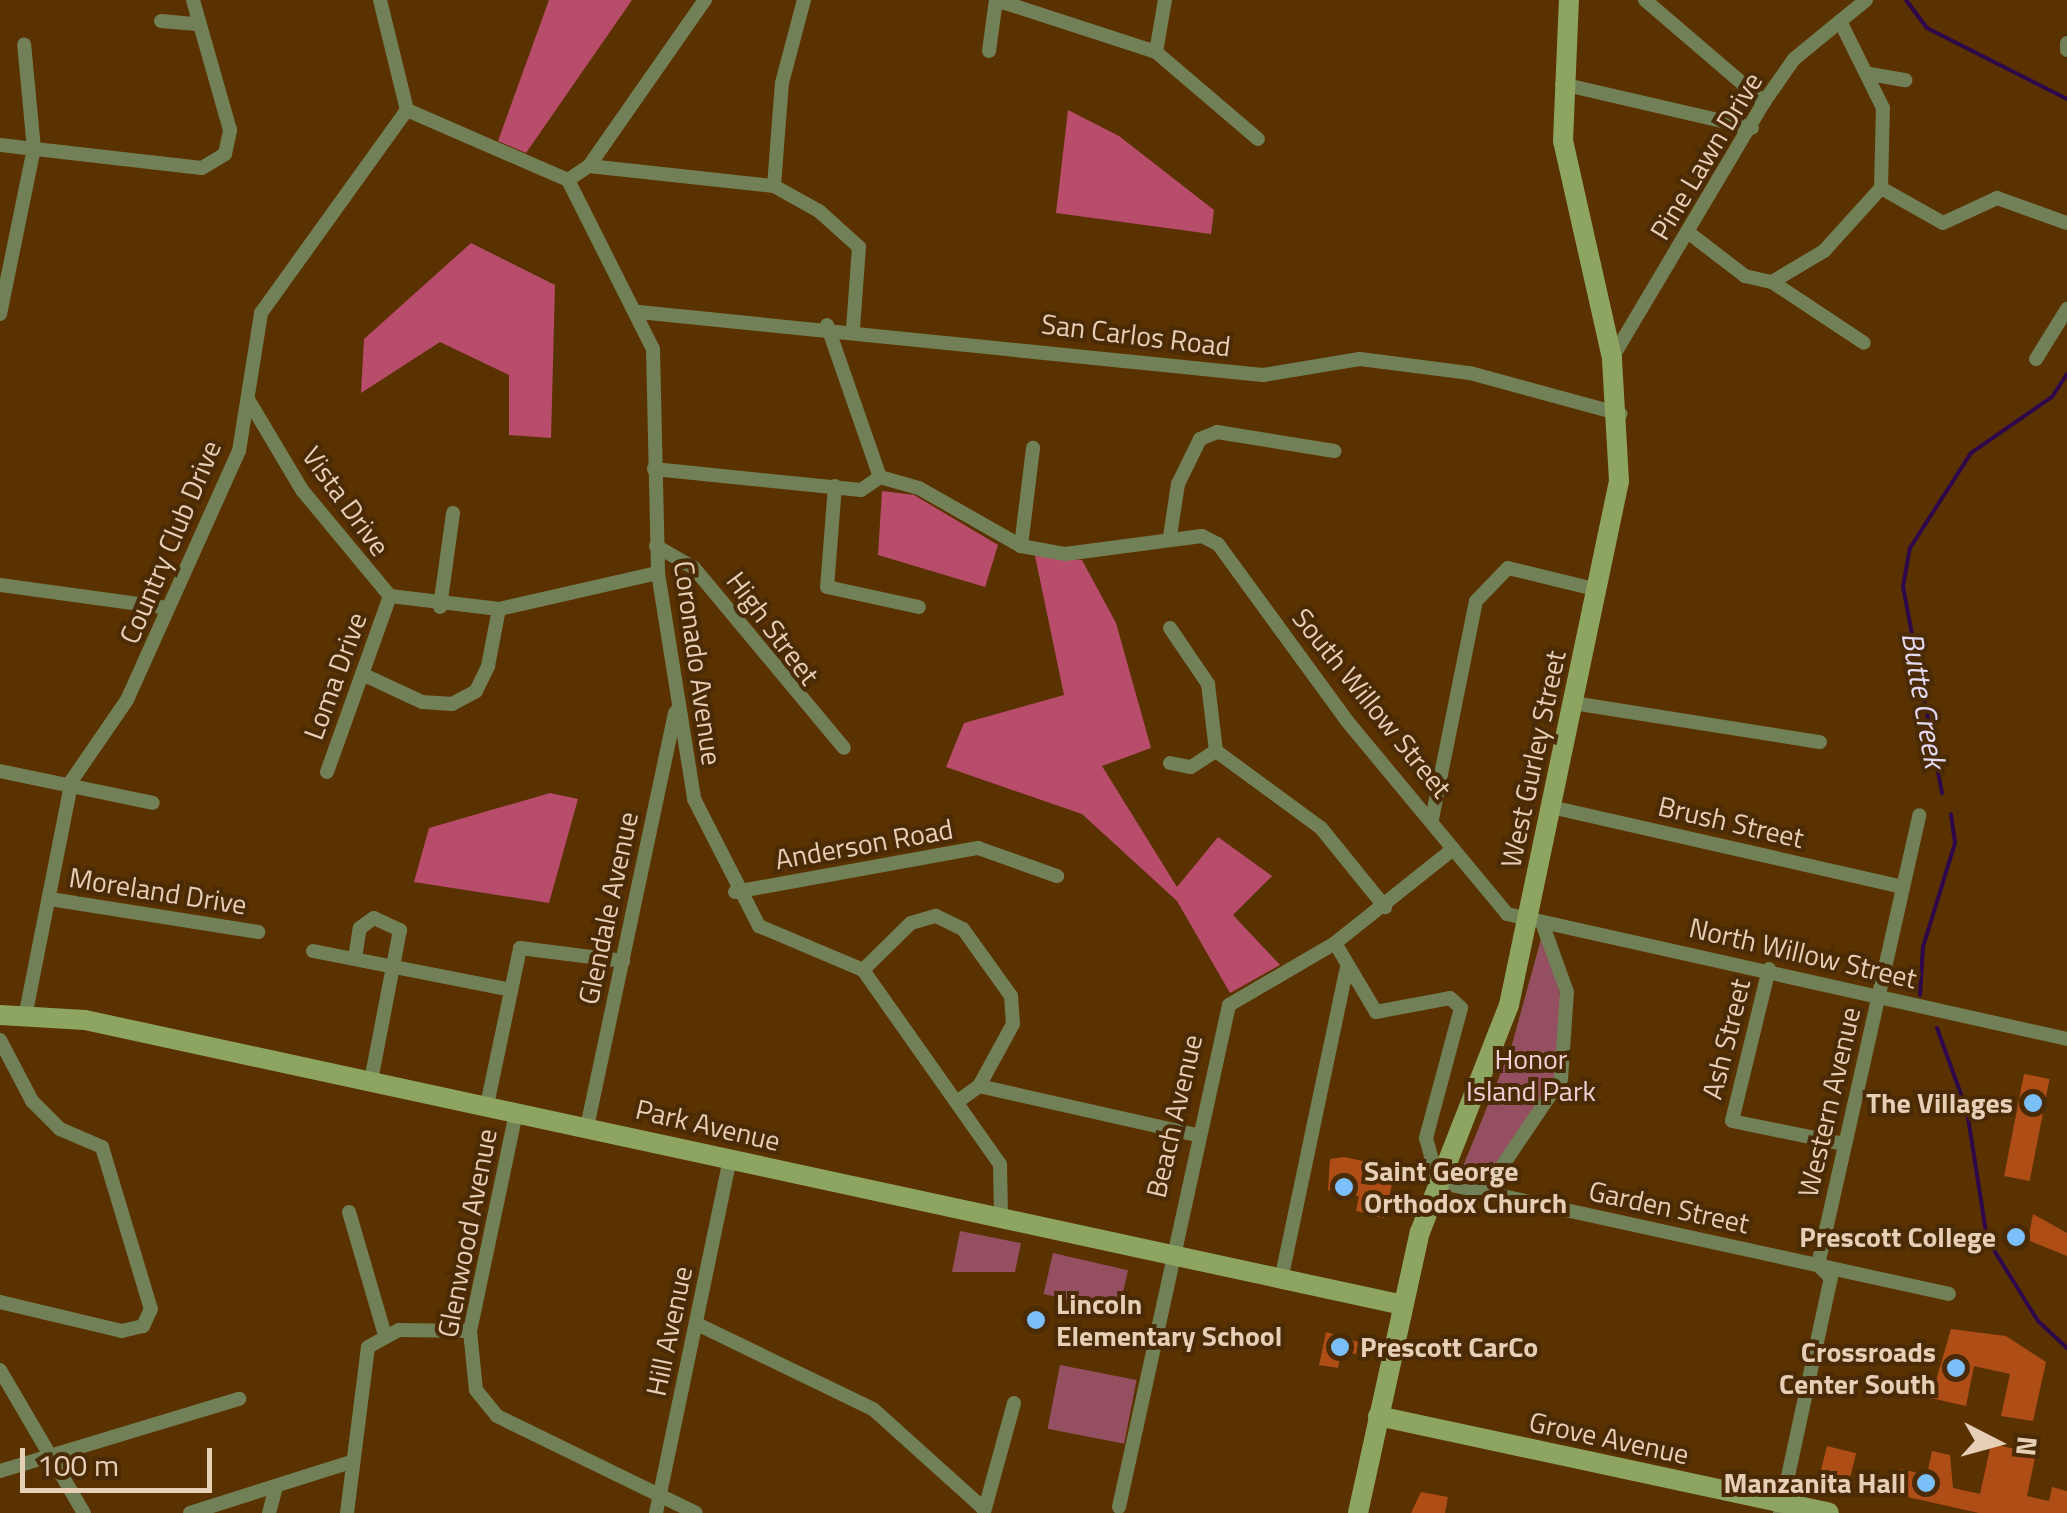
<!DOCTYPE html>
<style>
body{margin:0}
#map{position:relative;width:2067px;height:1513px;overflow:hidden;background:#5a3200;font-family:"Titillium Web",sans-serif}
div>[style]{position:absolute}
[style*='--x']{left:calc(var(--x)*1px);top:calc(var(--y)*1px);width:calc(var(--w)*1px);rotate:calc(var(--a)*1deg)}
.green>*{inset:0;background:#944f60;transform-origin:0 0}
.forest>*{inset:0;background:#b84c6b}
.stream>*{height:4px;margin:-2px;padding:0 2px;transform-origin:2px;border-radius:2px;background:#2f084c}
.building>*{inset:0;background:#af4d16;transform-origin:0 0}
.street>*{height:14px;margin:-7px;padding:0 7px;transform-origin:7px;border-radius:7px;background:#718056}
.secondary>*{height:20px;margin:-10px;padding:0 10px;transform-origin:10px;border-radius:10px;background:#8da561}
.dots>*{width:28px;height:28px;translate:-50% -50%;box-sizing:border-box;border:5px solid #4a2b06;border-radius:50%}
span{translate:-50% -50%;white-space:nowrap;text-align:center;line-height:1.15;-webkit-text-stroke:8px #4a2b06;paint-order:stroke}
.street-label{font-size:28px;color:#e6ceb7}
.park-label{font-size:28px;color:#eed0d5}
.poi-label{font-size:28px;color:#e6ceb7;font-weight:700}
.right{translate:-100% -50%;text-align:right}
.left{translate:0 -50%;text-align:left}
.water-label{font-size:30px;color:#e5daf3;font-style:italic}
.north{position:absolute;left:1947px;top:1393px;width:100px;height:100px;-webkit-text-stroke:8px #4a2b06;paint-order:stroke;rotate:96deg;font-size:28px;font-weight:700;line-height:40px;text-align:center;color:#e6ceb7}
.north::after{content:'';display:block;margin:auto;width:35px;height:45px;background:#e6ceb7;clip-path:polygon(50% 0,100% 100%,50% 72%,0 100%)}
.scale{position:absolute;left:20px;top:1448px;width:192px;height:45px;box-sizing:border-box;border:5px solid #e6ceb7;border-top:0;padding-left:12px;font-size:30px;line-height:35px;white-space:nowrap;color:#e6ceb7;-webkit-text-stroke:8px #4a2b06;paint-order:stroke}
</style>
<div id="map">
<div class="green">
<div style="clip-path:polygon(1544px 928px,1570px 1037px,1545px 1115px,1491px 1171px,1484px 1193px,1455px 1186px,1511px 1048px)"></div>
<div style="clip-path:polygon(960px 1231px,1021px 1243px,1015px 1272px,952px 1272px)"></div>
<div style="left:1053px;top:1253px;width:77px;height:42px;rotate:13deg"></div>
<div style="left:1060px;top:1365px;width:78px;height:65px;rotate:11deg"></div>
</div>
<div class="forest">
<div style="clip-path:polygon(549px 0,632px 0,526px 153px,498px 141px)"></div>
<div style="clip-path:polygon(1068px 110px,1119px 136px,1214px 210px,1211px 234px,1056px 213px)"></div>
<div style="clip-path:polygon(471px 243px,555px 285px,551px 438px,509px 435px,509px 375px,440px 342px,361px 393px,364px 339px)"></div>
<div style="clip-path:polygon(882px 491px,914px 495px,998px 545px,985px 587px,878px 555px)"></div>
<div style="clip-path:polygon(1035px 556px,1082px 560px,1116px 623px,1151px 748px,1102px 766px,1177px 887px,1218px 837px,1272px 876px,1233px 915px,1280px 965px,1230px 993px,1177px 901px,1082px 814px,946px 767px,964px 723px,1064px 695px)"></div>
<div style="clip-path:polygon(550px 793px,578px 799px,549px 903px,414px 882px,429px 828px)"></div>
</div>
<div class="stream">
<div style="--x:1906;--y:0;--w:35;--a:53"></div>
<div style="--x:1927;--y:28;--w:157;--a:26.9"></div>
<div style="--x:1942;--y:793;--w:210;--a:-100.7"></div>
<div style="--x:1903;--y:587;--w:40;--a:-80"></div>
<div style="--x:1910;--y:548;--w:113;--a:-57.3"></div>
<div style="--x:1971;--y:453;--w:98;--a:-34.7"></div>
<div style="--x:2052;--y:397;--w:27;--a:-57"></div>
<div style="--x:1920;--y:995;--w:48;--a:-86.4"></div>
<div style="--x:1923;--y:947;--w:109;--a:-72.9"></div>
<div style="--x:1955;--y:843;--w:29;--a:-98"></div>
<div style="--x:1937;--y:1028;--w:88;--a:70.1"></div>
<div style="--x:1967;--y:1111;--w:130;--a:81.1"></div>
<div style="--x:1987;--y:1239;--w:97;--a:58.1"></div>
<div style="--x:2038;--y:1321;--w:40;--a:43"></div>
</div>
<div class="building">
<div style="left:2024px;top:1074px;width:26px;height:104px;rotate:11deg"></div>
<div style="clip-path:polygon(1344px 1157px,1396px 1168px,1384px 1218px,1356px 1211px,1359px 1196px,1328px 1190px,1330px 1159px)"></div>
<div style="clip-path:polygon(2033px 1214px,2067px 1233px,2067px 1256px,2028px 1240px)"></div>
<div style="clip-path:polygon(1951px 1329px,2006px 1336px,2046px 1362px,2033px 1421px,2001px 1416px,2010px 1374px,1974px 1366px,1966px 1406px,1931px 1398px)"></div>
<div style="clip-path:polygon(1326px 1332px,1358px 1342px,1356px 1354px,1341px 1352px,1338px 1368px,1319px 1365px)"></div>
<div style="clip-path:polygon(1991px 1444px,2036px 1453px,2027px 1496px,2049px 1501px,2052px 1487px,2067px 1491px,2067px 1513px,1979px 1513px,1894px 1494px,1900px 1469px,1927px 1475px,1932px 1451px,1950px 1455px,1953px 1488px,1980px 1494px)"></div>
<div style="left:1827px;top:1446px;width:30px;height:31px;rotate:14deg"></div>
<div style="clip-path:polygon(1421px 1492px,1448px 1497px,1445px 1513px,1411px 1513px)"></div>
</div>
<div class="street">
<div style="--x:996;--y:0;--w:168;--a:18"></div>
<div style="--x:1156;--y:52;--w:134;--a:40.5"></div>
<div style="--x:1645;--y:0;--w:157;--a:40.6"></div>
<div style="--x:161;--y:21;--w:33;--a:5"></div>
<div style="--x:2067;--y:43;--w:7;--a:90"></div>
<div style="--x:989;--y:51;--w:51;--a:-82.2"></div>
<div style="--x:1156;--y:52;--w:53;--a:-80.2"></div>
<div style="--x:1870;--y:74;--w:36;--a:10"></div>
<div style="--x:1562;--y:84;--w:195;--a:13"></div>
<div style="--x:407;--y:110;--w:176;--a:23.5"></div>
<div style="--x:568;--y:180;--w:189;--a:63.3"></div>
<div style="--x:653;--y:349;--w:224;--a:88.7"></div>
<div style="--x:658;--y:573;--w:229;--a:80.9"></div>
<div style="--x:694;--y:799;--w:143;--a:62.9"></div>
<div style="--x:759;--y:926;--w:113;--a:22.9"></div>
<div style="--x:863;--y:970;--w:237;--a:54.8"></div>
<div style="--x:1000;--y:1164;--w:54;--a:88.9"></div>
<div style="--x:0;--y:145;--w:203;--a:6.5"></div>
<div style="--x:202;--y:168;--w:27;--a:-31"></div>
<div style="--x:225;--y:154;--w:25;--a:-78"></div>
<div style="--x:230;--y:130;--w:135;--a:-105.9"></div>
<div style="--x:589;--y:166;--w:186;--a:6.2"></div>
<div style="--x:774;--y:186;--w:51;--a:29.1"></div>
<div style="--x:819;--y:211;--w:54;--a:42"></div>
<div style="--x:859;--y:247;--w:81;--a:94.2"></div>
<div style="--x:568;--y:180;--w:25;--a:-34"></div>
<div style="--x:589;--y:166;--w:203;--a:-55.1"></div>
<div style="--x:774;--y:186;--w:103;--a:-85.6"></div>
<div style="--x:782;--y:83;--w:86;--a:-75.2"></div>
<div style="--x:1881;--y:188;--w:71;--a:29.4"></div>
<div style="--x:1943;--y:223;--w:60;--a:-24.8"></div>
<div style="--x:1997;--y:198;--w:74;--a:19.7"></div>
<div style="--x:1689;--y:233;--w:71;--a:37.5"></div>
<div style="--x:1745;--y:276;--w:28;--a:13"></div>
<div style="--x:1772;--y:282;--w:61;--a:-30.8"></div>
<div style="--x:1824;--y:251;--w:85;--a:-47.9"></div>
<div style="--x:1881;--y:188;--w:80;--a:-88.6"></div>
<div style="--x:1883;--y:108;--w:97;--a:-116.3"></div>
<div style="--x:1772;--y:282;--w:110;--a:33.5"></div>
<div style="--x:639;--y:312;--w:627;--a:5.77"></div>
<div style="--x:1263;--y:375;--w:98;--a:-9.4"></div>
<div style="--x:1360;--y:359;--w:111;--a:7.3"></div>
<div style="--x:1470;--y:373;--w:156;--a:15.2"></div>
<div style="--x:0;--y:314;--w:168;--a:-78.4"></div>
<div style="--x:34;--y:149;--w:105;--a:-95.4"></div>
<div style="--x:827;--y:325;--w:161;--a:70.8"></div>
<div style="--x:1612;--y:358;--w:298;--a:-59.3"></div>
<div style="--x:1764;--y:102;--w:52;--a:-55.1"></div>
<div style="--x:1794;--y:59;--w:93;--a:-39.3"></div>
<div style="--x:2036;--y:359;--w:59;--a:-58.2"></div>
<div style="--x:249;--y:401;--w:104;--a:59.2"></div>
<div style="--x:302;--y:490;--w:138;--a:50.3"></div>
<div style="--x:390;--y:596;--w:110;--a:6.8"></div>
<div style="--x:499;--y:609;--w:163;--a:-12.8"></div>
<div style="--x:654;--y:469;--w:208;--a:5.8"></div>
<div style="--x:861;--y:490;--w:23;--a:-34"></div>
<div style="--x:880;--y:477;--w:41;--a:15.8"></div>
<div style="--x:919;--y:488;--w:117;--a:29.6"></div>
<div style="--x:1021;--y:546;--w:45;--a:10.3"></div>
<div style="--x:1065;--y:554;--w:138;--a:-7.5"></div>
<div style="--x:1202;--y:536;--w:18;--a:27"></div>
<div style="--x:1218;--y:544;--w:219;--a:53.9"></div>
<div style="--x:1347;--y:721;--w:251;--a:50.3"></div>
<div style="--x:1507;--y:914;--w:574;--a:12.58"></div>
<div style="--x:835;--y:486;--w:101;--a:94.5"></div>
<div style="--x:827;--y:587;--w:94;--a:12.3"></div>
<div style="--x:1170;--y:536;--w:53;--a:-81.3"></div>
<div style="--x:1178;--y:484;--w:50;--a:-63.9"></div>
<div style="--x:1200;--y:439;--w:18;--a:-22"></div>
<div style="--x:1217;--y:432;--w:119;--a:9.2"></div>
<div style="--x:656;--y:546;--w:44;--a:30.1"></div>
<div style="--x:694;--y:568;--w:234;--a:50.2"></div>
<div style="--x:1021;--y:546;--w:99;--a:-83"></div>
<div style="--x:0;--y:585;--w:169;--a:7.8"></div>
<div style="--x:440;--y:607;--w:95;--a:-82.1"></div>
<div style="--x:1170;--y:628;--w:68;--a:55.8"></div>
<div style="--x:1208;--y:684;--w:67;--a:83.2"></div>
<div style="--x:1216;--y:751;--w:130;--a:36.3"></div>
<div style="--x:1321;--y:828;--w:102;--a:51"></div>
<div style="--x:362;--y:674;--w:66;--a:25"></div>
<div style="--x:422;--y:702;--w:30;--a:4"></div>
<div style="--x:452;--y:704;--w:27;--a:-28"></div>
<div style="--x:476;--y:691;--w:28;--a:-64"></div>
<div style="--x:488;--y:666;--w:58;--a:-79.1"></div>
<div style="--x:1573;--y:703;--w:250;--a:9"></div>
<div style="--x:1170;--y:763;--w:21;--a:11"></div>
<div style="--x:1191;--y:767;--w:30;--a:-33"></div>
<div style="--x:0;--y:771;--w:156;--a:11.8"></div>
<div style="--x:327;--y:772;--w:187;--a:-70.3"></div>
<div style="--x:1551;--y:807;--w:358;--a:12.8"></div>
<div style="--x:1432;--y:819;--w:222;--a:-78.6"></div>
<div style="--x:1476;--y:601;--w:46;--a:-45.9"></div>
<div style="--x:1508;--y:568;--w:93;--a:13.7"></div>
<div style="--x:735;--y:892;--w:247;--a:-10.3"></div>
<div style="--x:978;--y:848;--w:84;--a:19.5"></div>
<div style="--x:50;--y:899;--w:211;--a:9"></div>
<div style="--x:1335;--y:943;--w:80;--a:59.3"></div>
<div style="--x:1376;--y:1012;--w:75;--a:-10.7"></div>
<div style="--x:1450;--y:998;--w:15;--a:42"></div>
<div style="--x:1461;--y:1008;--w:135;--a:105.1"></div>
<div style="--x:1426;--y:1138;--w:46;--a:74.7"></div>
<div style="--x:1438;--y:1182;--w:523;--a:12.36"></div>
<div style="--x:313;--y:951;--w:202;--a:11.1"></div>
<div style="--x:355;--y:958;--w:30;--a:-81"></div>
<div style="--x:360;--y:928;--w:17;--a:-36"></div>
<div style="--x:374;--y:918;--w:29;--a:25"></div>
<div style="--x:400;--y:930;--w:153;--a:100.9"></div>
<div style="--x:1769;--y:969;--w:156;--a:103.7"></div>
<div style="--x:1732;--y:1121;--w:114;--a:11.6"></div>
<div style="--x:863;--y:970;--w:67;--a:-44.4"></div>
<div style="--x:911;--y:923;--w:26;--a:-16"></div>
<div style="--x:936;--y:916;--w:30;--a:26"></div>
<div style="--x:963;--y:929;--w:82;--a:54.4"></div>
<div style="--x:1011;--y:996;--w:28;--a:86"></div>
<div style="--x:1013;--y:1024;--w:71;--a:118.7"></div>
<div style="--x:979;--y:1086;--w:26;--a:144"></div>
<div style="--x:26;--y:1012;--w:237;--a:-78.8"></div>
<div style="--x:72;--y:780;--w:97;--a:-55.5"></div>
<div style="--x:127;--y:700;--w:273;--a:-65.8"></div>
<div style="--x:239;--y:451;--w:140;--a:-80.9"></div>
<div style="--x:261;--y:313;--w:250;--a:-54.3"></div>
<div style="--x:407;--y:110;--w:113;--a:-103.8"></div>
<div style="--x:0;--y:1040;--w:69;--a:62.3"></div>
<div style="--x:32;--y:1101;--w:40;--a:45"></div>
<div style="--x:60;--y:1129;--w:46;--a:23.2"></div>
<div style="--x:102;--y:1147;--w:169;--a:73.2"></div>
<div style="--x:151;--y:1309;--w:19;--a:115"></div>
<div style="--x:143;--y:1326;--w:22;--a:167"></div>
<div style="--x:122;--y:1331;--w:125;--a:-166.6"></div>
<div style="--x:979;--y:1086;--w:223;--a:12.7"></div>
<div style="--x:487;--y:1105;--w:160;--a:-78.1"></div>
<div style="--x:520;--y:948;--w:104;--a:7.2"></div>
<div style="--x:516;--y:1113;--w:223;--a:101.9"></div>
<div style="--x:470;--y:1331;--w:59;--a:84.2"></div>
<div style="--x:476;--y:1390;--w:33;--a:51"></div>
<div style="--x:497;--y:1416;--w:221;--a:26"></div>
<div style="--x:587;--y:1127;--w:424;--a:-78"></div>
<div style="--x:1484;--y:1193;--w:138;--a:-56"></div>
<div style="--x:1561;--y:1079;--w:87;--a:-86.1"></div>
<div style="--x:1567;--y:992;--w:68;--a:-109.8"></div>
<div style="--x:349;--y:1212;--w:128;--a:73.7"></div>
<div style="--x:1281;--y:1280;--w:319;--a:-78.1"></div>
<div style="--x:697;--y:1324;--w:195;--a:25.8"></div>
<div style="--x:873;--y:1409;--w:149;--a:42"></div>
<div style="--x:0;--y:1370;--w:166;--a:59.6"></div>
<div style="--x:0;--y:1471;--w:250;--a:-16.8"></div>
<div style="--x:1119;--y:1507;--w:514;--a:-77.64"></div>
<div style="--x:1229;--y:1005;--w:123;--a:-30.3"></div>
<div style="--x:1335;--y:943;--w:151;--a:-38.5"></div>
<div style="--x:984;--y:1512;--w:113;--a:-74.6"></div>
<div style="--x:190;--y:1513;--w:166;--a:-17.6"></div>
<div style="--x:269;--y:1513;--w:27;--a:-75"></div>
<div style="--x:347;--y:1513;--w:167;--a:-82.8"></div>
<div style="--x:368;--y:1347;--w:35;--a:-29"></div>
<div style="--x:399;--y:1330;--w:71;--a:0.8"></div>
<div style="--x:656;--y:1513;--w:363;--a:-78.2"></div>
<div style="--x:1780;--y:1513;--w:240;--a:-77.8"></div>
<div style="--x:1831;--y:1278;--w:18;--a:-135"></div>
<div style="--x:1818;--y:1265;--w:461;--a:-77.3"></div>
</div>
<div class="secondary">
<div style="--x:0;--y:1015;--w:85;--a:3.4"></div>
<div style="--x:85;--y:1020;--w:1348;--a:12.2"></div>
<div style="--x:1378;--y:1416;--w:461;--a:12.1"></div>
<div style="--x:1358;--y:1513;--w:288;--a:-77.6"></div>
<div style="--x:1420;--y:1232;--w:244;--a:-68.6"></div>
<div style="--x:1509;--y:1005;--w:535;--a:-78.14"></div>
<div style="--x:1619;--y:481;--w:123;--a:-93.3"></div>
<div style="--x:1612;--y:358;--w:222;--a:-102.7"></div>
<div style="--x:1563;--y:141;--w:141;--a:-87.6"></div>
</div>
<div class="dots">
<div style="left:2033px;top:1103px;background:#7abff8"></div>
<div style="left:1344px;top:1187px;background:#7abff8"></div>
<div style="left:2016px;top:1237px;background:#7abff8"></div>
<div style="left:1036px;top:1320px;background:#7abff8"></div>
<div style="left:1340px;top:1347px;background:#7abff8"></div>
<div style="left:1956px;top:1368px;background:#7abff8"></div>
<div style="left:1926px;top:1483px;background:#7abff8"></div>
</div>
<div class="street-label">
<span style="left:1706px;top:156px;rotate:-59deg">Pine Lawn Drive</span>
<span style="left:1136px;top:335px;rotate:7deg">San Carlos Road</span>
<span style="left:346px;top:501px;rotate:54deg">Vista Drive</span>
<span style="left:170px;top:542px;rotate:-67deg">Country Club Drive</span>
<span style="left:773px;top:628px;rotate:53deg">High Street</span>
<span style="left:698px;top:663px;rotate:82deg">Coronado Avenue</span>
<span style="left:335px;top:676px;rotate:-70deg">Loma Drive</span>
<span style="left:1372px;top:703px;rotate:51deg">South Willow Street</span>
<span style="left:1533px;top:759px;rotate:-78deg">West Gurley Street</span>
<span style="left:1731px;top:822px;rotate:13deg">Brush Street</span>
<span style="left:864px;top:844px;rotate:-10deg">Anderson Road</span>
<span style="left:158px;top:891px;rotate:9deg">Moreland Drive</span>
<span style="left:608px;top:908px;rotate:-78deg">Glendale Avenue</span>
<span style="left:1803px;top:953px;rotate:13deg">North Willow Street</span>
<span style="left:1726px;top:1039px;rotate:-76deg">Ash Street</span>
<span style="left:1829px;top:1102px;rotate:-77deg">Western Avenue</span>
<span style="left:1174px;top:1116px;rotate:-77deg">Beach Avenue</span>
<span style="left:708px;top:1125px;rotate:13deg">Park Avenue</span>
<span style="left:1669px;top:1207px;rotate:12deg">Garden Street</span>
<span style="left:467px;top:1233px;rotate:-79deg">Glenwood Avenue</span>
<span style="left:669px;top:1331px;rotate:-78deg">Hill Avenue</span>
<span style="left:1609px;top:1438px;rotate:12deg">Grove Avenue</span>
</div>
<div class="park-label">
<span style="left:1531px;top:1075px">Honor<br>Island Park</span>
</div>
<div class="poi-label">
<span class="right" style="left:2013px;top:1103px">The Villages</span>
<span class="left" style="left:1364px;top:1187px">Saint George<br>Orthodox Church</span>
<span class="right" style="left:1996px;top:1237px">Prescott College</span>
<span class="left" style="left:1056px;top:1320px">Lincoln<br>Elementary School</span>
<span class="left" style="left:1360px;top:1347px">Prescott CarCo</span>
<span class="right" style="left:1936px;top:1368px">Crossroads<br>Center South</span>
<span class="right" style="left:1906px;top:1483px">Manzanita Hall</span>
</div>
<div class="water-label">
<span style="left:1924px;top:700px;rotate:80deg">Butte Creek</span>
</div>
<div class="north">N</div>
<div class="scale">100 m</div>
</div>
